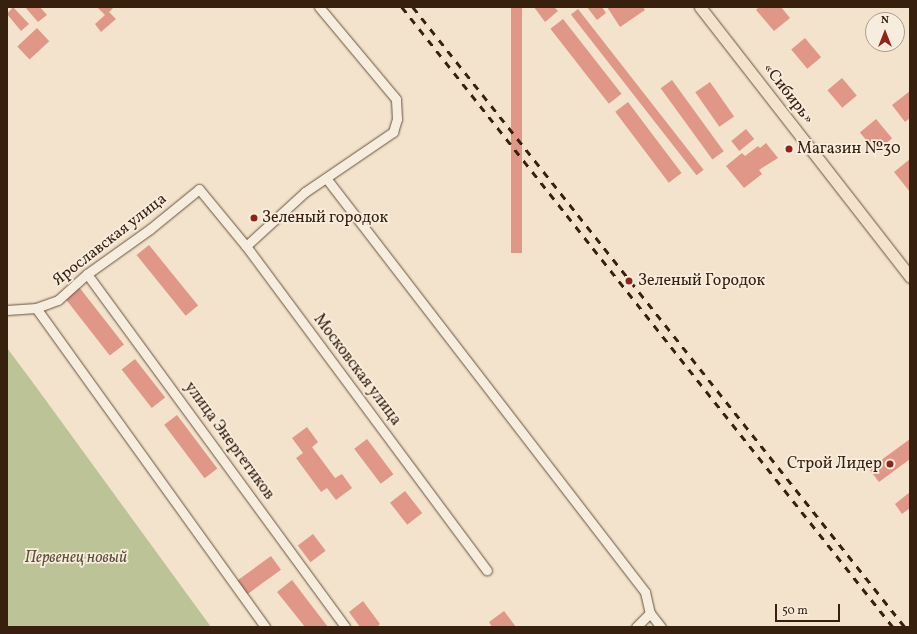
<!DOCTYPE html>
<meta charset="utf-8">
<style>
body{margin:0}
#map{position:relative;width:917px;height:634px;overflow:hidden;background:#f3e3cc;font-family:Vollkorn,serif}
div>[style]{position:absolute}
[style*='--x']{left:calc(var(--x)*1px);top:calc(var(--y)*1px);width:calc(var(--w)*1px);rotate:calc(var(--a)*1deg)}
.green>*{inset:0;background:#bbc397}
.building>*{inset:0;background:#e09787;transform-origin:0 0}
.roads{filter:drop-shadow(0 0 1px #67513e) drop-shadow(0 0 1px #67513e)}
.minor>*{height:9px;margin:-4.5px;padding:0 4.5px;transform-origin:4.5px;border-radius:4.5px;background:#f7edde}
.major>*{height:11px;margin:-5.5px;padding:0 5.5px;transform-origin:5.5px;border-radius:5.5px;background:#f3e3cc}
.rail>*{height:2.5px;margin-top:-1.25px;transform-origin:0;background:repeating-linear-gradient(90deg,#38200f 0 7px,transparent 0 14px)}
.dots>*{width:11px;height:11px;translate:-50% -50%;box-sizing:border-box;border:2px solid #f7edde;border-radius:50%}
span{translate:-50% -50%;white-space:nowrap;text-align:center;line-height:1.15;-webkit-text-stroke:3.5px #f7edde;paint-order:stroke}
.street-label{font-size:16px;color:#38200f}
.poi-label{font-size:16px;color:#38200f}
.left{translate:0 -50%;text-align:left}
.right{translate:-100% -50%;text-align:right}
.park-label{font-size:16px;color:#5f5138;font-style:italic}
.frame{position:absolute;inset:0;border:8px solid #38200f;pointer-events:none}
.north{position:absolute;left:865px;top:12px;width:40px;height:40px;box-sizing:border-box;background:#f7edde;border:1px solid #ab9b8b;border-radius:50%;rotate:0deg;font-size:11px;font-weight:700;line-height:16px;text-align:center;color:#38200f}
.north::after{content:'';display:block;margin:auto;width:14px;height:18px;background:#8f2418;clip-path:polygon(50% 0,100% 100%,50% 72%,0 100%)}
.scale{position:absolute;left:775px;top:604px;width:65px;height:18px;box-sizing:border-box;border:2px solid #38200f;border-top:0;padding-left:5px;font-size:12px;line-height:14px;white-space:nowrap;color:#38200f;-webkit-text-stroke:3px #f7edde;paint-order:stroke}
</style>
<div id="map">
<div class="green">
<div style="clip-path:polygon(7px 348px,31px 380px,211px 627px,7px 627px)"></div>
</div>
<div class="building">
<div style="clip-path:polygon(13px 7px,29px 24px,21px 31px,7px 14px)"></div>
<div style="clip-path:polygon(25px 7px,40px 7px,47px 15px,38px 22px)"></div>
<div style="clip-path:polygon(97px 7px,114px 7px,109px 12px,116px 19px,101px 32px,95px 24px,105px 15px)"></div>
<div style="left:511px;top:7px;width:11px;height:246px"></div>
<div style="clip-path:polygon(534px 7px,554px 7px,558px 11px,545px 22px)"></div>
<div style="clip-path:polygon(587px 7px,602px 7px,606px 13px,597px 20px)"></div>
<div style="clip-path:polygon(607px 7px,643px 7px,645px 10px,620px 27px)"></div>
<div style="clip-path:polygon(759px 7px,781px 7px,790px 18px,774px 31px,756px 10px)"></div>
<div style="left:578px;top:9px;width:204px;height:9px;rotate:52deg"></div>
<div style="left:563px;top:19px;width:95px;height:16px;rotate:52deg"></div>
<div style="left:37px;top:28px;width:18px;height:27px;rotate:47deg"></div>
<div style="left:805px;top:38px;width:25px;height:18px;rotate:50deg"></div>
<div style="left:842px;top:78px;width:23px;height:19px;rotate:50deg"></div>
<div style="left:672px;top:80px;width:88px;height:14px;rotate:54deg"></div>
<div style="left:710px;top:82px;width:42px;height:18px;rotate:55deg"></div>
<div style="clip-path:polygon(910px 91px,910px 118px,905px 122px,892px 105px)"></div>
<div style="left:628px;top:102px;width:89px;height:16px;rotate:53deg"></div>
<div style="left:876px;top:119px;width:25px;height:21px;rotate:50deg"></div>
<div style="left:746px;top:129px;width:13px;height:19px;rotate:51deg"></div>
<div style="clip-path:polygon(766px 143px,778px 158px,759px 170px,762px 174px,744px 188px,726px 166px,742px 153px,745px 156px,758px 146px,760px 148px)"></div>
<div style="clip-path:polygon(910px 159px,910px 192px,894px 172px)"></div>
<div style="left:149px;top:245px;width:78px;height:16px;rotate:51deg"></div>
<div style="left:79px;top:287px;width:73px;height:18px;rotate:52deg"></div>
<div style="left:135px;top:359px;width:49px;height:17px;rotate:52deg"></div>
<div style="left:177px;top:415px;width:67px;height:16px;rotate:53deg"></div>
<div style="clip-path:polygon(307px 427px,318px 442px,312px 447px,335px 478px,342px 474px,352px 488px,336px 500px,327px 488px,321px 492px,296px 458px,303px 453px,292px 438px)"></div>
<div style="left:367px;top:439px;width:44px;height:16px;rotate:53deg"></div>
<div style="clip-path:polygon(910px 439px,910px 459px,879px 482px,869px 469px)"></div>
<div style="left:405px;top:491px;width:28px;height:19px;rotate:52deg"></div>
<div style="clip-path:polygon(910px 492px,910px 508px,902px 514px,895px 504px)"></div>
<div style="left:313px;top:534px;width:21px;height:19px;rotate:53deg"></div>
<div style="left:271px;top:556px;width:17px;height:42px;rotate:54deg"></div>
<div style="clip-path:polygon(292px 580px,328px 627px,305px 627px,277px 592px)"></div>
<div style="clip-path:polygon(363px 601px,380px 624px,377px 627px,360px 627px,349px 612px)"></div>
<div style="clip-path:polygon(504px 611px,516px 627px,492px 627px,489px 622px)"></div>
</div>
<div class="roads">
<div class="minor">
<div style="--x:326;--y:178;--w:523;--a:52.38"></div>
<div style="--x:645;--y:592;--w:22;--a:77"></div>
<div style="--x:650;--y:613;--w:20;--a:135"></div>
<div style="--x:246;--y:246;--w:80;--a:-42.5"></div>
<div style="--x:305;--y:192;--w:107;--a:-34.3"></div>
<div style="--x:393;--y:132;--w:14;--a:-73"></div>
<div style="--x:397;--y:119;--w:20;--a:-93"></div>
<div style="--x:396;--y:99;--w:120;--a:-129.9"></div>
<div style="--x:87;--y:274;--w:437;--a:53.8"></div>
<div style="--x:36;--y:308;--w:393;--a:54.3"></div>
<div style="--x:7;--y:310;--w:29;--a:-4"></div>
<div style="--x:36;--y:308;--w:23;--a:-20"></div>
<div style="--x:58;--y:300;--w:39;--a:-42"></div>
<div style="--x:87;--y:274;--w:77;--a:-35.5"></div>
<div style="--x:150;--y:229;--w:63;--a:-39.2"></div>
<div style="--x:199;--y:189;--w:74;--a:50.5"></div>
<div style="--x:246;--y:246;--w:404;--a:53.4"></div>
<div style="--x:650;--y:613;--w:18;--a:52"></div>
</div>
<div class="major">
<div style="--x:700;--y:7;--w:342;--a:52.1"></div>
</div>
</div>
<div class="rail">
<div style="--x:402;--y:7;--w:791;--a:51.62"></div>
<div style="--x:413;--y:7;--w:791;--a:51.57"></div>
</div>
<div class="dots">
<div style="left:789px;top:149px;background:#8f2418"></div>
<div style="left:254px;top:218px;background:#8f2418"></div>
<div style="left:629px;top:281px;background:#8f2418"></div>
<div style="left:890px;top:464px;background:#8f2418"></div>
</div>
<div class="street-label">
<span style="left:788px;top:94px;rotate:52deg">«Сибирь»</span>
<span style="left:110px;top:240px;rotate:-38deg">Ярославская улица</span>
<span style="left:357px;top:370px;rotate:53deg">Московская улица</span>
<span style="left:229px;top:441px;rotate:54deg">улица Энергетиков</span>
</div>
<div class="poi-label">
<span class="left" style="left:797px;top:149px">Магазин №30</span>
<span class="left" style="left:262px;top:218px">Зеленый городок</span>
<span class="left" style="left:638px;top:281px">Зеленый Городок</span>
<span class="right" style="left:882px;top:464px">Строй Лидер</span>
</div>
<div class="park-label">
<span style="left:76px;top:558px">Первенец новый</span>
</div>
<div class="frame"></div>
<div class="north">N</div>
<div class="scale">50 m</div>
</div>
